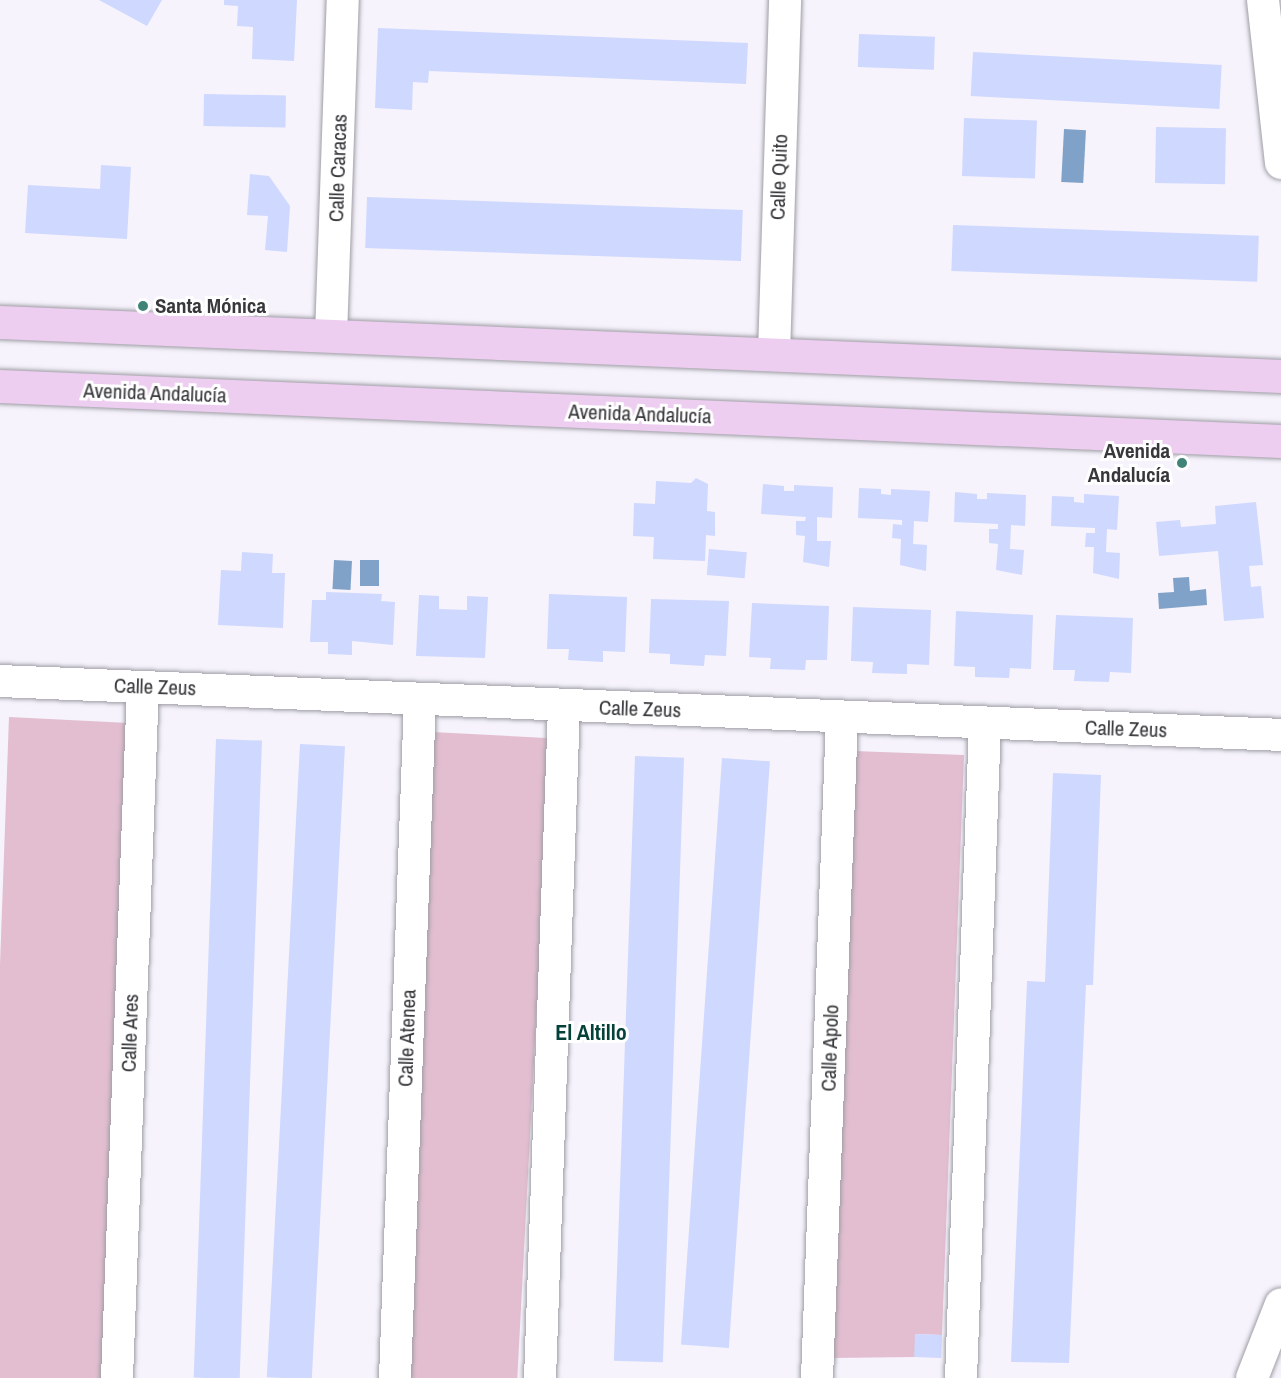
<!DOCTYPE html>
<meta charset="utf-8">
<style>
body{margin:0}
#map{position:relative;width:1281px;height:1378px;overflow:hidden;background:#f6f3fc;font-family:"Archivo Narrow",sans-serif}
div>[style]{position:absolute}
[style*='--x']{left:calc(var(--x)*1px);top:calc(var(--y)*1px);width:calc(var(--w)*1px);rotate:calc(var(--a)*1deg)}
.green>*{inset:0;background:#e2bed0;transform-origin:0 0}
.water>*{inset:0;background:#80a2c8;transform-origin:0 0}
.building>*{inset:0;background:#cfd8fe;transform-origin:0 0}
.roads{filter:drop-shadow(0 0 2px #9f9da5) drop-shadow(0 0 2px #9f9da5)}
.minor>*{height:32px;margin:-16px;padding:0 16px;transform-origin:16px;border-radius:16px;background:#fff}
.major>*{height:33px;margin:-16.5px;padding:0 16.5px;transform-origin:16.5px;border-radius:16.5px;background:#edcef0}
.dots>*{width:16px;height:16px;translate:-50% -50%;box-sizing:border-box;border:3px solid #fff;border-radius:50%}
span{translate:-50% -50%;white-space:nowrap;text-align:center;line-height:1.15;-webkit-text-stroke:6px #fff;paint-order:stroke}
.street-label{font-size:21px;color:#38373b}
.poi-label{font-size:21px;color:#38373b;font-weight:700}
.left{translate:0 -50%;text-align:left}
.right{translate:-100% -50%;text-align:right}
.neighbourhood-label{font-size:22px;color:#044239;font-weight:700}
</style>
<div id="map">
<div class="green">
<div style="clip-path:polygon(9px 717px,129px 723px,105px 1378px,0 1378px,0 965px)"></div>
<div style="left:432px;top:732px;width:119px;height:646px;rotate:3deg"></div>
<div style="clip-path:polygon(853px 751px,964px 755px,942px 1335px,915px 1334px,915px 1357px,831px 1358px)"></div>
</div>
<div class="water">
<div style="left:1064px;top:129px;width:22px;height:53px;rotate:3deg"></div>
<div style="left:334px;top:560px;width:18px;height:29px;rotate:3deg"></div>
<div style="left:360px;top:560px;width:19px;height:26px"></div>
<div style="clip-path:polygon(1189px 577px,1190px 591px,1206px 589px,1207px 605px,1159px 609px,1158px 593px,1174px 592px,1173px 578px)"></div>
</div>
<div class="building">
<div style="clip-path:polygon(99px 0,162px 0,147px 26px)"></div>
<div style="clip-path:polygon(224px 0,297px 0,294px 61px,252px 59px,253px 27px,237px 26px,238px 6px,224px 5px)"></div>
<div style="clip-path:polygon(378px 28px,748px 43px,746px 84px,429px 71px,428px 83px,413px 82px,412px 110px,375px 108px)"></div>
<div style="left:859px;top:34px;width:76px;height:33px;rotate:2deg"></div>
<div style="left:973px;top:52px;width:249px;height:44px;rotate:3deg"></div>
<div style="left:204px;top:94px;width:82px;height:32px;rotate:1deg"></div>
<div style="left:964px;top:118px;width:73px;height:58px;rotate:2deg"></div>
<div style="left:1156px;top:127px;width:70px;height:56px;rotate:1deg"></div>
<div style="clip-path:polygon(101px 165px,131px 167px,127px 239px,25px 233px,28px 185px,100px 189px)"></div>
<div style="clip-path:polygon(250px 174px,269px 176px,290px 206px,287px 252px,265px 250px,268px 216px,247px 215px)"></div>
<div style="left:367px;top:197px;width:376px;height:51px;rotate:2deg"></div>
<div style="left:953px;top:225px;width:306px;height:46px;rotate:2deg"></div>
<div style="clip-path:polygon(696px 478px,708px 484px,707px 511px,715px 512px,715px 536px,706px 535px,705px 561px,653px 559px,654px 537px,633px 536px,634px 503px,655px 504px,656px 481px,691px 483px)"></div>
<div style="clip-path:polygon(763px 484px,784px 486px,784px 491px,794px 491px,794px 485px,833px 487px,832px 518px,817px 517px,817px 541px,831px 541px,829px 567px,803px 562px,805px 536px,796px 535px,796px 521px,805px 521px,806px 517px,761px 514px)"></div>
<div style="clip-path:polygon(859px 488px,881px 489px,881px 494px,891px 495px,891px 489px,930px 491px,928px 522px,914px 521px,913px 544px,927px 545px,926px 571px,900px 565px,901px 539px,892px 538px,893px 524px,902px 525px,902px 520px,858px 518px)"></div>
<div style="clip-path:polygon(955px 492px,977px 494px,977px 499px,987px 499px,987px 493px,1026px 495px,1025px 526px,1011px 525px,1010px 549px,1024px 550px,1022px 575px,996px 570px,998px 544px,989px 543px,989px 529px,998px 529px,998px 524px,954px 522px)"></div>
<div style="clip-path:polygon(1084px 494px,1119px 496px,1117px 530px,1107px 529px,1106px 552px,1120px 553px,1119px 579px,1093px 573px,1094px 547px,1085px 547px,1086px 533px,1095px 533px,1095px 528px,1051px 526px,1052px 496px,1074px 497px,1074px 502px,1084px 503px)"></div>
<div style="clip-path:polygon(1256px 502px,1263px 565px,1249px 566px,1251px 587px,1261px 586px,1264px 618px,1224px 621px,1218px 551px,1159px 556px,1156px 522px,1180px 520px,1181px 527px,1216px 524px,1215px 506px)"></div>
<div style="left:709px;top:549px;width:38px;height:26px;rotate:5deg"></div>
<div style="clip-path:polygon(242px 552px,273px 554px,272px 573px,285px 573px,283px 628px,218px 625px,221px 570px,241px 571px)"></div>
<div style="clip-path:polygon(326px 592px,382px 594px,381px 601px,395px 602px,393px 645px,352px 641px,352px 655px,328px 654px,328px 642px,310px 642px,312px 600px,326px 600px)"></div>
<div style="clip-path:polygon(549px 594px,627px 597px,625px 652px,603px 651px,603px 662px,568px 660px,569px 649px,547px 649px)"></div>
<div style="clip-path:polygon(419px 595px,439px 596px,439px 609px,467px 610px,467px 596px,488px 597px,485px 658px,416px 656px)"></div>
<div style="clip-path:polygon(651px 599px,729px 601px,726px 656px,705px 655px,704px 666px,670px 664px,670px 654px,649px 653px)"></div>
<div style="clip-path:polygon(752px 603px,829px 606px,827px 660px,806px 660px,805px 670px,770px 669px,771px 658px,749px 657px)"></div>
<div style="clip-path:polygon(853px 607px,931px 610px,929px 665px,907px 664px,907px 674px,872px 673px,873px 662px,851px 661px)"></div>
<div style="clip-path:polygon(956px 611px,1033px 615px,1031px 669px,1010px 668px,1009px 678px,975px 677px,975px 667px,954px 666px)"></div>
<div style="clip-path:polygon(1056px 615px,1133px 618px,1131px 673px,1110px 672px,1109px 682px,1074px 681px,1075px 670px,1053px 670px)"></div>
<div style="left:216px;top:739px;width:46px;height:639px;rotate:2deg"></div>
<div style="left:300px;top:744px;width:45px;height:634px;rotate:3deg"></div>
<div style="left:635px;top:756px;width:49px;height:605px;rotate:2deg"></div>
<div style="left:722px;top:758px;width:48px;height:588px;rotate:4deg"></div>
<div style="clip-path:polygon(1053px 773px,1101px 775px,1093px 985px,1086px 985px,1069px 1363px,1011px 1362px,1027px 981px,1045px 982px)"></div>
<div style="left:915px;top:1334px;width:27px;height:23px;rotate:2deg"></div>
</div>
<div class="roads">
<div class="minor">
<div style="--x:1263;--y:0;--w:164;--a:83.7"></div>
<div style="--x:331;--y:336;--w:336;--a:-88"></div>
<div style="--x:774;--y:354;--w:354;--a:-88.2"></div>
<div style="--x:0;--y:681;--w:1282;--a:2.41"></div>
<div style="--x:117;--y:1378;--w:691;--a:-87.85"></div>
<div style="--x:395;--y:1378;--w:679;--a:-87.89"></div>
<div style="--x:540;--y:1378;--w:672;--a:-87.95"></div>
<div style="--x:817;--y:1378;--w:661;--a:-87.83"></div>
<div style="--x:961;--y:1378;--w:655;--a:-87.9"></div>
<div style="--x:1252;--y:1378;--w:79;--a:-68.6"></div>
</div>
<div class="major">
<div style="--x:0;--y:322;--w:1282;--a:2.41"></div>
<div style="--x:0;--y:386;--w:1282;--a:2.46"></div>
</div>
</div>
<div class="dots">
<div style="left:143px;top:306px;background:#408477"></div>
<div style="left:1182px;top:463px;background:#408477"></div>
</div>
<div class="street-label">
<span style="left:338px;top:168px;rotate:-88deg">Calle Caracas</span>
<span style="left:779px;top:177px;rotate:-88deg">Calle Quito</span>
<span style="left:155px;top:393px;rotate:2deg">Avenida Andalucía</span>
<span style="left:640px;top:414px;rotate:2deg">Avenida Andalucía</span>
<span style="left:155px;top:687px;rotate:2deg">Calle Zeus</span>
<span style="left:640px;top:709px;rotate:2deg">Calle Zeus</span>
<span style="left:1126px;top:729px;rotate:2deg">Calle Zeus</span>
<span style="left:130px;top:1033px;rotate:-88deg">Calle Ares</span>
<span style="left:407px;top:1038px;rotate:-88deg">Calle Atenea</span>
<span style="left:830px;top:1048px;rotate:-88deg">Calle Apolo</span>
</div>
<div class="poi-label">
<span class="left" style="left:155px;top:306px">Santa Mónica</span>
<span class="right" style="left:1170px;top:463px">Avenida<br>Andalucía</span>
</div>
<div class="neighbourhood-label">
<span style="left:591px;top:1033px">El Altillo</span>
</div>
</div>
